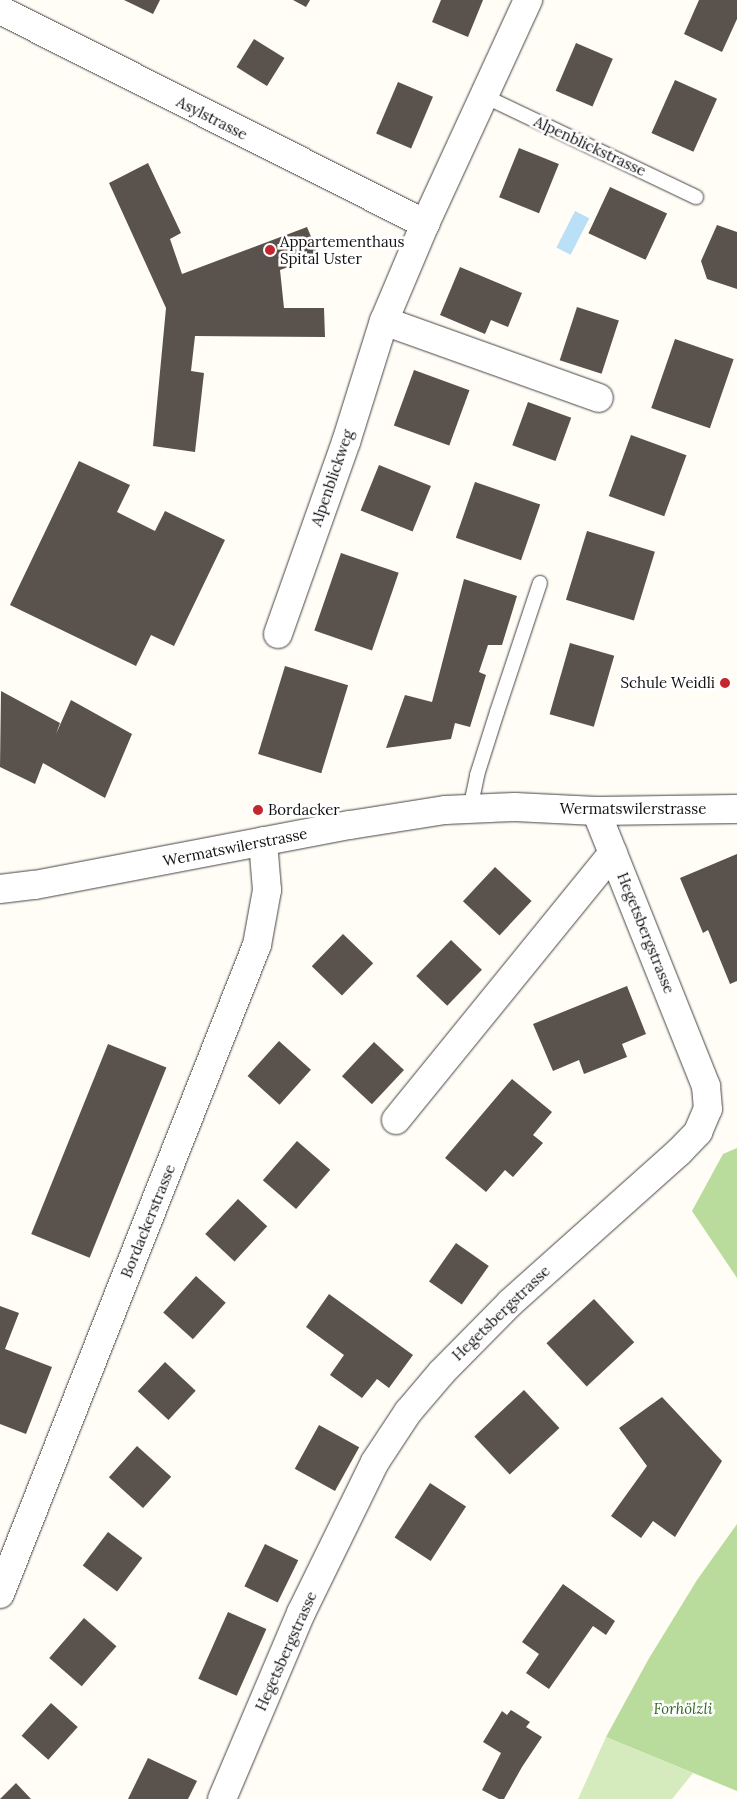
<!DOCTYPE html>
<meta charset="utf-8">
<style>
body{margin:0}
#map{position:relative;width:737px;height:1799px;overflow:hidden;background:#fffdf5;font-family:Lora,serif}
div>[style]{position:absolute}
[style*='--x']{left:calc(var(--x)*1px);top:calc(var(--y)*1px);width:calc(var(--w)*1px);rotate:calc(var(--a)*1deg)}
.green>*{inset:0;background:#d5ebbd}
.forest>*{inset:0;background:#b9dc9c}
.water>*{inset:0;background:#b9e0f7;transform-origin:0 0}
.building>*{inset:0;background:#5a524d;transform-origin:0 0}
.roads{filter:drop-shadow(0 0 1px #444) drop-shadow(0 0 1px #444)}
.lane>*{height:14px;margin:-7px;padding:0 7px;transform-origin:7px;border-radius:7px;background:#fff}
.street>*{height:28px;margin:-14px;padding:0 14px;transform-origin:14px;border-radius:14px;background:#fff}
.dots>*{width:14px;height:14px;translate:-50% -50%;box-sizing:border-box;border:2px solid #fff;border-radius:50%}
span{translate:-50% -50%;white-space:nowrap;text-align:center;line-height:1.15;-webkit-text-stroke:5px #fff;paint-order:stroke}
.street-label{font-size:15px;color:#111}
.poi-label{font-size:15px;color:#111}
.left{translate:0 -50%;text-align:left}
.right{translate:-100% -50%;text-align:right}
.park-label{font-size:15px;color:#2f6b1f;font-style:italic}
</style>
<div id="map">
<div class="green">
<div style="clip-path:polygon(606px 1737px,693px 1773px,672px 1799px,578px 1799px)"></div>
</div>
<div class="forest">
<div style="clip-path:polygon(737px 1148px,737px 1278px,692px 1211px,723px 1154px)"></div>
<div style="clip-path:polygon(737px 1524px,737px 1791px,606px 1737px,648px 1660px,697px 1580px)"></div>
</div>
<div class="water">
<div style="left:575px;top:211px;width:16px;height:41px;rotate:27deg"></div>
</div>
<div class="building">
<div style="clip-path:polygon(124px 0,160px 0,153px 14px)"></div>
<div style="clip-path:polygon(293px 0,310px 0,306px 7px)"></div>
<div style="clip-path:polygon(441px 0,483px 0,468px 37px,432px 22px)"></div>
<div style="clip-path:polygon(699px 0,737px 0,737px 19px,722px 52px,684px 34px)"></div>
<div style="left:254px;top:39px;width:36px;height:33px;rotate:32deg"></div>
<div style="left:576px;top:43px;width:40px;height:52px;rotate:23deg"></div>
<div style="left:675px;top:80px;width:46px;height:58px;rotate:24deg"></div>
<div style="left:398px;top:82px;width:38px;height:56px;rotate:23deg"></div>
<div style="left:519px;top:148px;width:43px;height:53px;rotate:22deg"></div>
<div style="clip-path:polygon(148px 163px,181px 233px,170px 239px,182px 274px,307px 227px,319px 256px,280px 270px,284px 308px,324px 308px,325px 337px,195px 336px,191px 371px,204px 373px,195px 452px,153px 446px,166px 308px,109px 183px)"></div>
<div style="left:610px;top:187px;width:63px;height:51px;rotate:25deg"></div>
<div style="clip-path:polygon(717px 225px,737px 232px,737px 289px,707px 279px,701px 261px)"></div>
<div style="clip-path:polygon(460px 267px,522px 293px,508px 327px,491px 320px,485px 334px,440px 315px)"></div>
<div style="left:577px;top:307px;width:44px;height:56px;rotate:18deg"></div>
<div style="left:675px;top:339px;width:62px;height:73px;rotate:19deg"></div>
<div style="left:414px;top:370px;width:59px;height:59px;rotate:20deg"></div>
<div style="left:528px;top:402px;width:46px;height:46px;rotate:20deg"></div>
<div style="left:631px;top:435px;width:59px;height:65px;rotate:20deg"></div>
<div style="clip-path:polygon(79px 461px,130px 485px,117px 512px,155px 531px,165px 511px,225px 540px,174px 646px,151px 635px,136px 666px,10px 605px)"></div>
<div style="left:379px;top:465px;width:56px;height:49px;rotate:22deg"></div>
<div style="left:475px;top:482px;width:69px;height:59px;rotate:19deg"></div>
<div style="left:587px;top:531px;width:71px;height:72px;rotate:17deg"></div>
<div style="left:341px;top:553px;width:61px;height:82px;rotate:19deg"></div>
<div style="clip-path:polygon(464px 579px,517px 596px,502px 645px,488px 645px,479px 672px,486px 675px,470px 727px,455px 723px,451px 739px,386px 748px,405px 695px,432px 702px)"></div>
<div style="left:570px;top:643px;width:46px;height:74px;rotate:16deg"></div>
<div style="left:285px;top:666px;width:66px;height:92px;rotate:17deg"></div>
<div style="clip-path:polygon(1px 691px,60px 723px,56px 734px,71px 700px,132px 734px,105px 798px,43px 763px,35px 784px,0 767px)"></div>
<div style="clip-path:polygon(737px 854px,737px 981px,730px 984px,708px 930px,703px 933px,680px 878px)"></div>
<div style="left:495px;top:867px;width:50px;height:47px;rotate:43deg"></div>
<div style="left:343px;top:934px;width:42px;height:45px;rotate:44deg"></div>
<div style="left:451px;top:940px;width:43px;height:50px;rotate:44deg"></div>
<div style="clip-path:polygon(627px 986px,646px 1034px,622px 1044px,627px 1057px,584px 1074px,579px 1060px,553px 1071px,533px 1024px)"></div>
<div style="left:279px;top:1041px;width:43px;height:47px;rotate:42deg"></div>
<div style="left:374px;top:1042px;width:41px;height:47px;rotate:43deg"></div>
<div style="left:108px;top:1044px;width:63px;height:205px;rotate:22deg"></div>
<div style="clip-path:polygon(512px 1079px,552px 1112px,533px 1135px,543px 1143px,513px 1177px,505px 1170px,486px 1192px,445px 1158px)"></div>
<div style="left:297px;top:1141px;width:44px;height:52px;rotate:41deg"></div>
<div style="left:238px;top:1199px;width:40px;height:48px;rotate:43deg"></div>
<div style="left:456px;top:1243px;width:40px;height:47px;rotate:35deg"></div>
<div style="left:196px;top:1276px;width:40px;height:49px;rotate:42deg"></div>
<div style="clip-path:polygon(329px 1294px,413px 1355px,389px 1388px,377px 1379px,362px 1398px,330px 1375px,344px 1355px,306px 1327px)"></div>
<div style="left:594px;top:1299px;width:59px;height:65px;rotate:47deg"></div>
<div style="clip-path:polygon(0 1306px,19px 1313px,5px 1349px,52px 1367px,26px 1434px,0 1424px)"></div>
<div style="left:165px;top:1362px;width:42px;height:40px;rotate:43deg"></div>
<div style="left:524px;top:1390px;width:52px;height:68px;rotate:47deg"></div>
<div style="clip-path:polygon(662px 1397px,722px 1461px,675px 1537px,653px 1521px,641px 1538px,611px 1516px,647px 1466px,619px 1428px)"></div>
<div style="left:319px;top:1425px;width:46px;height:50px;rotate:29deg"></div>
<div style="left:137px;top:1446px;width:46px;height:42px;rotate:42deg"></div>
<div style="left:430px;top:1483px;width:43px;height:65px;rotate:33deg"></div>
<div style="left:108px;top:1532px;width:43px;height:42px;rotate:37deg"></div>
<div style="left:265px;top:1544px;width:37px;height:47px;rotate:26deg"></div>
<div style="clip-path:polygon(563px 1584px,615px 1621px,606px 1635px,593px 1626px,549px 1689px,526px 1673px,539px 1654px,522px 1642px)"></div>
<div style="left:228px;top:1612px;width:42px;height:73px;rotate:24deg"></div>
<div style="left:84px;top:1618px;width:43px;height:53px;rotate:41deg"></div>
<div style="left:51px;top:1703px;width:36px;height:44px;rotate:42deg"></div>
<div style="clip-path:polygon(511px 1710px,530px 1722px,526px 1727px,542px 1737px,522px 1767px,504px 1799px,499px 1799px,482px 1790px,501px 1753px,483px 1742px,502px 1711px,507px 1715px)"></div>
<div style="clip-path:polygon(148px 1758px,197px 1781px,188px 1799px,128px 1799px)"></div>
<div style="clip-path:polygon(16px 1783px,31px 1799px,0 1799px)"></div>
</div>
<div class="roads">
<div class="lane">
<div style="--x:484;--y:96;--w:235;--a:25.5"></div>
<div style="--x:470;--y:809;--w:35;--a:-78"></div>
<div style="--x:477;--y:775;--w:66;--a:-72.4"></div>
<div style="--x:497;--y:712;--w:136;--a:-71.6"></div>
</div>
<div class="street">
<div style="--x:0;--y:10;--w:476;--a:26.7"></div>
<div style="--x:384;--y:321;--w:228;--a:19.7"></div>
<div style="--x:278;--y:634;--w:204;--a:-70.5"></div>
<div style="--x:346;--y:442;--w:127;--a:-72.6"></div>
<div style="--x:384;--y:321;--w:105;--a:-67.1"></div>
<div style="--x:425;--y:224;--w:247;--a:-65.3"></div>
<div style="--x:0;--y:889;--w:35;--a:-7"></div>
<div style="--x:35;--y:885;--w:321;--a:-10.8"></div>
<div style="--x:350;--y:825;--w:96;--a:-9"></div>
<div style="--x:445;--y:810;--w:70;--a:-2.5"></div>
<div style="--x:515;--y:807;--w:81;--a:2.8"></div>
<div style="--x:596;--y:811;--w:141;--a:-0.8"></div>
<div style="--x:396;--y:1120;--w:344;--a:-50.9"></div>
<div style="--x:0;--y:1594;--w:698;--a:-68.4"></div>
<div style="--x:257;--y:945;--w:56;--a:-79.7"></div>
<div style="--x:267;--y:890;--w:49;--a:-94.7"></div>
<div style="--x:222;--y:1799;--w:202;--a:-67"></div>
<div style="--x:301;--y:1613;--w:168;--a:-63.9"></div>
<div style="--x:375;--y:1462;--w:60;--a:-56.6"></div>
<div style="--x:408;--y:1412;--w:52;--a:-49.6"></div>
<div style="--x:442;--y:1372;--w:97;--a:-45.4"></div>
<div style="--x:510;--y:1303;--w:227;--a:-41.8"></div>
<div style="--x:679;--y:1152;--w:28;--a:-46"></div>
<div style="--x:698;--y:1132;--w:25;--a:-67"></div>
<div style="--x:708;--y:1109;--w:23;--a:-95"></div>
<div style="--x:706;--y:1086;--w:296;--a:-111.8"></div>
</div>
</div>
<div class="dots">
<div style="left:270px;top:250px;background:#c4262e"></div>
<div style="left:725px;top:683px;background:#c4262e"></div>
<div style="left:258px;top:810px;background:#c4262e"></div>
</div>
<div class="street-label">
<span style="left:212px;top:118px;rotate:27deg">Asylstrasse</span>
<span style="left:590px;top:146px;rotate:25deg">Alpenblickstrasse</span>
<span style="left:332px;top:478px;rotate:-71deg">Alpenblickweg</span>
<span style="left:633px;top:809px">Wermatswilerstrasse</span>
<span style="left:235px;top:847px;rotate:-11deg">Wermatswilerstrasse</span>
<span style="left:646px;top:933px;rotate:68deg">Hegetsbergstrasse</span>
<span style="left:148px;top:1221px;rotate:-68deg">Bordackerstrasse</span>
<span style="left:501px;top:1313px;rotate:-44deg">Hegetsbergstrasse</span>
<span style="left:286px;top:1651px;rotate:-66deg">Hegetsbergstrasse</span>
</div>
<div class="poi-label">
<span class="left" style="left:280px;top:250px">Appartementhaus<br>Spital Uster</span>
<span class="right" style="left:715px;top:683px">Schule Weidli</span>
<span class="left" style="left:268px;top:810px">Bordacker</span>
</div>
<div class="park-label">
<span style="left:683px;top:1709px">Forhölzli</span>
</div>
</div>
